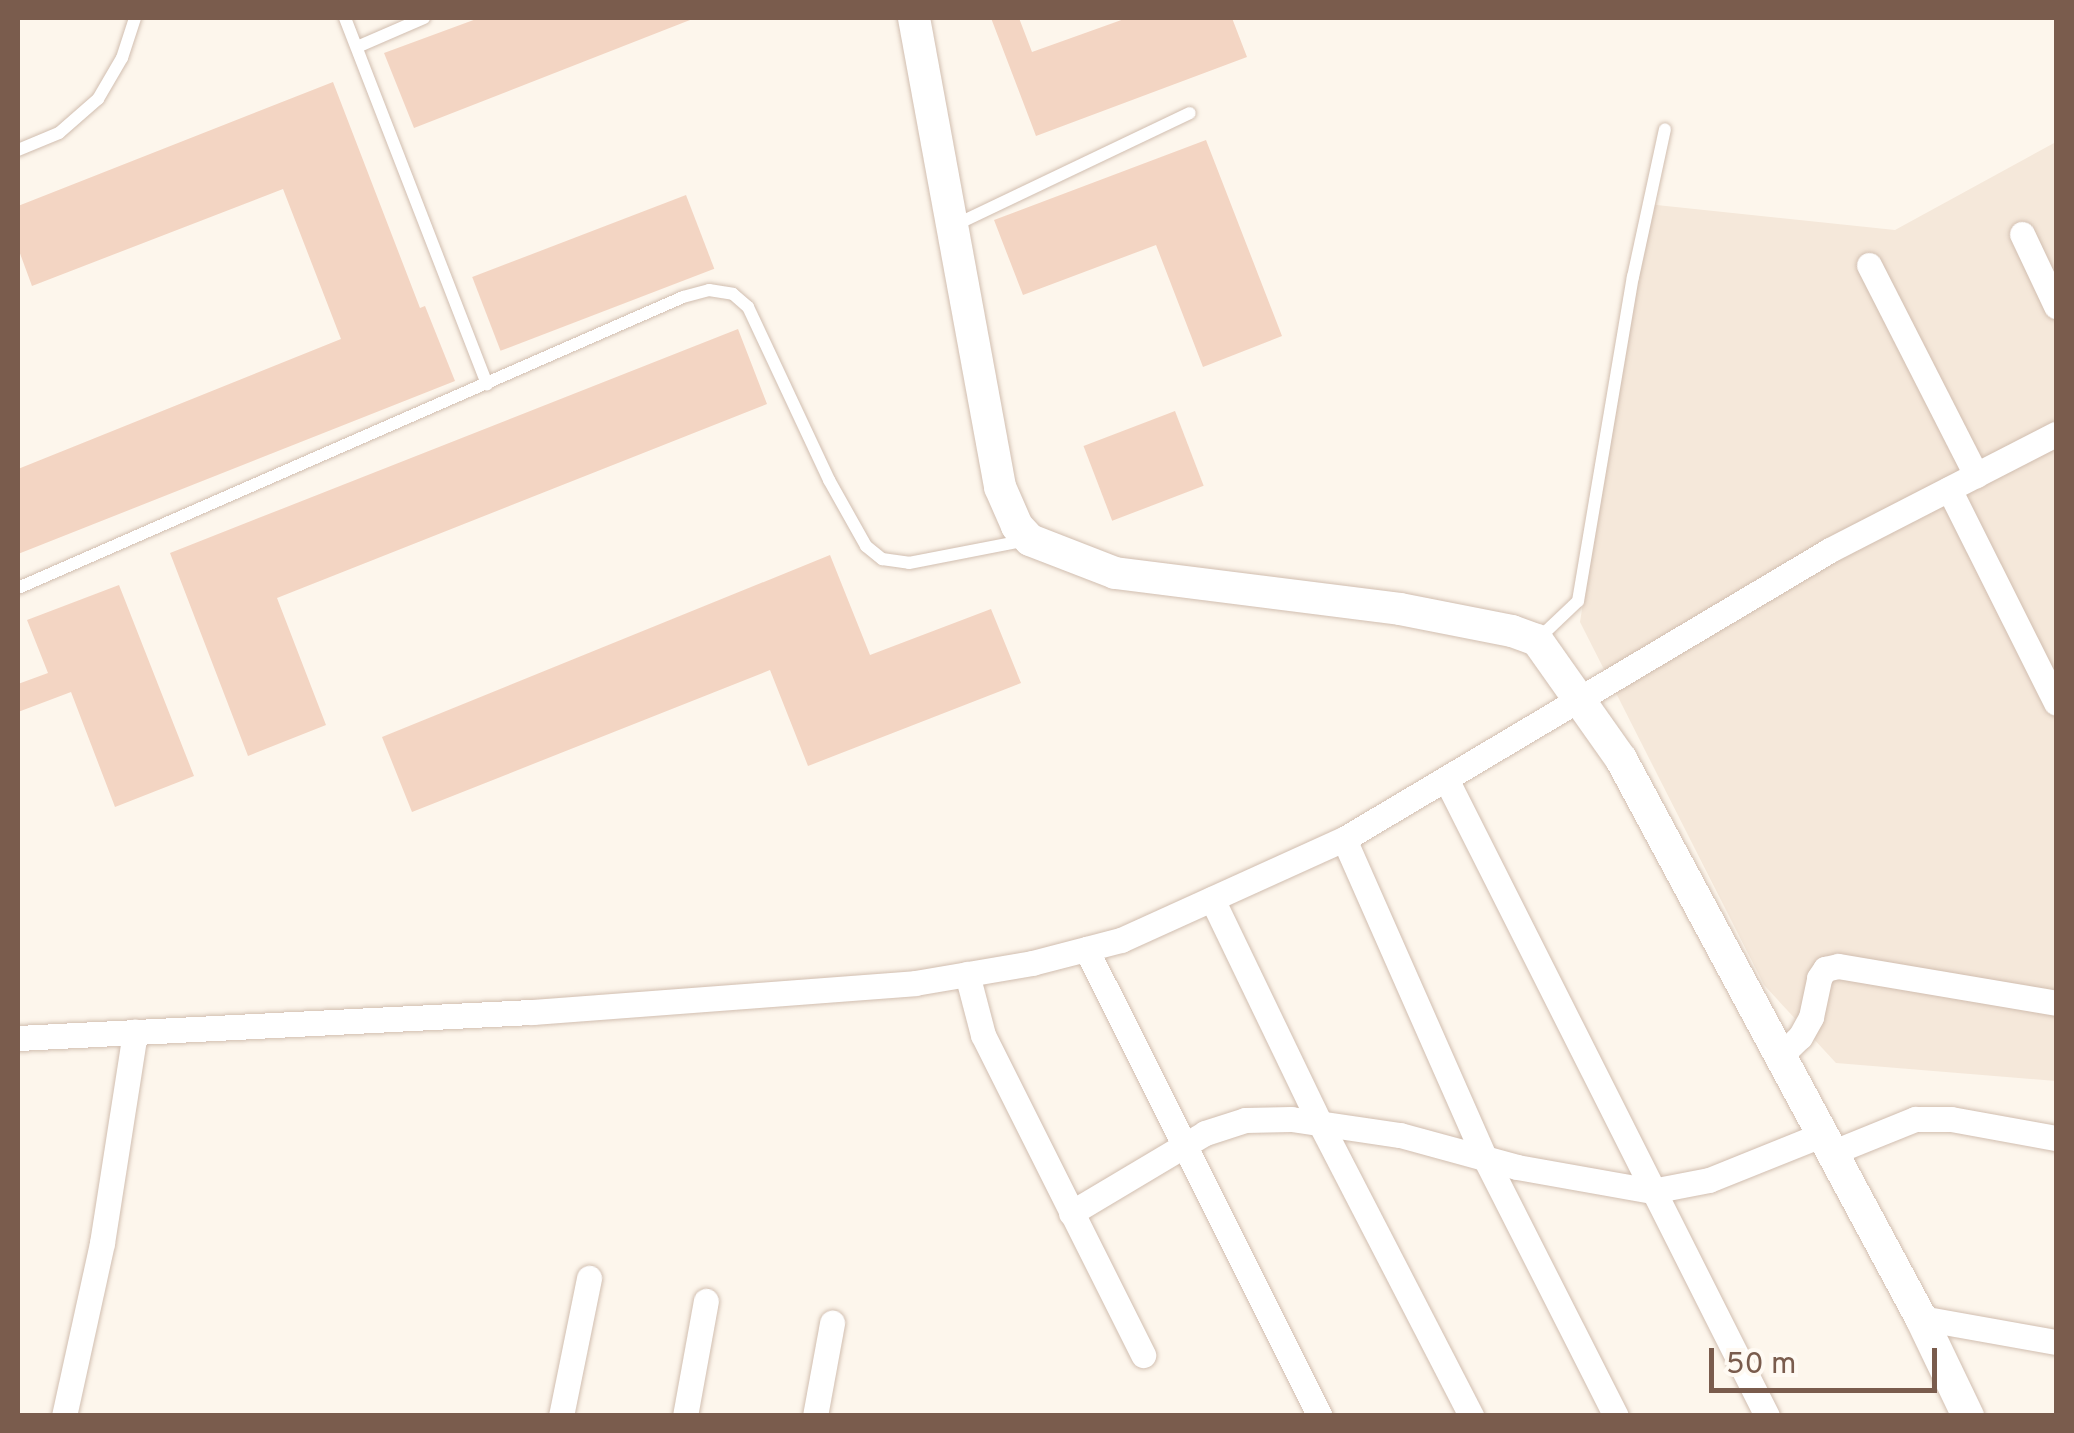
<!DOCTYPE html>
<style>
body{margin:0}
#map{position:relative;width:2074px;height:1433px;overflow:hidden;background:#fdf6ec;font-family:Overpass,sans-serif}
div>[style]{position:absolute}
[style*='--x']{left:calc(var(--x)*1px);top:calc(var(--y)*1px);width:calc(var(--w)*1px);rotate:calc(var(--a)*1deg)}
.residential>*{inset:0;background:#f5e8da}
.building>*{inset:0;background:#f3d5c3;transform-origin:0 0}
.roads{filter:drop-shadow(0 0 2px #d1beb0) drop-shadow(0 0 2px #d1beb0)}
.service>*{height:12px;margin:-6px;padding:0 6px;transform-origin:6px;border-radius:6px;background:#fff}
.minor>*{height:25px;margin:-12.5px;padding:0 12.5px;transform-origin:12.5px;border-radius:12.5px;background:#fff}
.tertiary>*{height:32px;margin:-16px;padding:0 16px;transform-origin:16px;border-radius:16px;background:#fff}
span{translate:-50% -50%;white-space:nowrap;text-align:center;line-height:1.15;-webkit-text-stroke:9px #fffaf3;paint-order:stroke}
.frame{position:absolute;inset:0;border:20px solid #7a5c4d;pointer-events:none}
.scale{position:absolute;left:1709px;top:1348px;width:228px;height:45px;box-sizing:border-box;border:5px solid #7a5c4d;border-top:0;padding-left:12px;font-size:30px;line-height:35px;white-space:nowrap;color:#7a5c4d;-webkit-text-stroke:8px #fffaf3;paint-order:stroke}
</style>
<div id="map">
<div class="residential">
<div style="clip-path:polygon(2056px 142px,2056px 1081px,1836px 1063px,1764px 985px,1580px 622px,1647px 204px,1895px 230px)"></div>
</div>
<div class="building">
<div style="clip-path:polygon(479px 18px,690px 18px,690px 20px,414px 128px,384px 53px)"></div>
<div style="clip-path:polygon(991px 18px,1019px 18px,1032px 52px,1127px 18px,1232px 18px,1247px 57px,1036px 136px)"></div>
<div style="clip-path:polygon(333px 82px,420px 308px,425px 306px,455px 381px,18px 554px,18px 469px,341px 339px,283px 189px,32px 286px,18px 248px,18px 206px)"></div>
<div style="clip-path:polygon(1206px 140px,1282px 336px,1203px 367px,1156px 245px,1023px 295px,994px 220px)"></div>
<div style="left:686px;top:195px;width:79px;height:229px;rotate:69deg"></div>
<div style="clip-path:polygon(738px 329px,767px 404px,277px 598px,326px 725px,248px 756px,170px 553px)"></div>
<div style="left:1175px;top:411px;width:80px;height:98px;rotate:69deg"></div>
<div style="clip-path:polygon(830px 555px,870px 655px,991px 609px,1021px 683px,808px 766px,770px 670px,412px 812px,382px 737px)"></div>
<div style="clip-path:polygon(119px 585px,194px 776px,115px 807px,71px 692px,18px 712px,18px 684px,48px 673px,27px 620px)"></div>
</div>
<div class="roads">
<div class="service">
<div style="--x:345;--y:18;--w:393;--a:68.8"></div>
<div style="--x:357;--y:47;--w:73;--a:-23.4"></div>
<div style="--x:18;--y:150;--w:44;--a:-22.5"></div>
<div style="--x:59;--y:133;--w:52;--a:-41.1"></div>
<div style="--x:98;--y:99;--w:48;--a:-59.7"></div>
<div style="--x:122;--y:58;--w:42;--a:-72"></div>
<div style="--x:955;--y:225;--w:260;--a:-25.5"></div>
<div style="--x:18;--y:588;--w:726;--a:-23.63"></div>
<div style="--x:683;--y:297;--w:27;--a:-15"></div>
<div style="--x:709;--y:290;--w:24;--a:9"></div>
<div style="--x:733;--y:294;--w:20;--a:41"></div>
<div style="--x:748;--y:307;--w:191;--a:64.9"></div>
<div style="--x:829;--y:480;--w:76;--a:60.7"></div>
<div style="--x:866;--y:546;--w:21;--a:39"></div>
<div style="--x:882;--y:559;--w:27;--a:8"></div>
<div style="--x:909;--y:563;--w:120;--a:-11"></div>
<div style="--x:1538;--y:639;--w:55;--a:-43.5"></div>
<div style="--x:1578;--y:601;--w:329;--a:-80.4"></div>
<div style="--x:1633;--y:277;--w:151;--a:-77.8"></div>
</div>
<div class="minor">
<div style="--x:2022;--y:234;--w:80;--a:64.7"></div>
<div style="--x:1869;--y:265;--w:236;--a:63"></div>
<div style="--x:1949;--y:489;--w:239;--a:63.4"></div>
<div style="--x:1447;--y:781;--w:711;--a:63.25"></div>
<div style="--x:1344;--y:839;--w:349;--a:66.2"></div>
<div style="--x:1485;--y:1158;--w:289;--a:63.1"></div>
<div style="--x:1212;--y:899;--w:249;--a:64.3"></div>
<div style="--x:1320;--y:1123;--w:330;--a:62.7"></div>
<div style="--x:1086;--y:949;--w:522;--a:63.39"></div>
<div style="--x:967;--y:974;--w:63;--a:75.3"></div>
<div style="--x:983;--y:1035;--w:358;--a:63.4"></div>
<div style="--x:18;--y:1038;--w:515;--a:-2.9"></div>
<div style="--x:532;--y:1012;--w:384;--a:-4.3"></div>
<div style="--x:915;--y:983;--w:119;--a:-9.7"></div>
<div style="--x:1032;--y:963;--w:92;--a:-14.5"></div>
<div style="--x:1121;--y:940;--w:245;--a:-24.4"></div>
<div style="--x:1344;--y:839;--w:565;--a:-30.74"></div>
<div style="--x:1830;--y:550;--w:254;--a:-27.2"></div>
<div style="--x:1779;--y:1057;--w:29;--a:-44"></div>
<div style="--x:1800;--y:1037;--w:23;--a:-61"></div>
<div style="--x:1811;--y:1017;--w:40;--a:-78"></div>
<div style="--x:1819;--y:978;--w:11;--a:-56"></div>
<div style="--x:1825;--y:969;--w:13;--a:-13"></div>
<div style="--x:1838;--y:966;--w:221;--a:9.6"></div>
<div style="--x:1831;--y:1153;--w:91;--a:-22"></div>
<div style="--x:1915;--y:1119;--w:36;--a:0"></div>
<div style="--x:1951;--y:1119;--w:107;--a:10.3"></div>
<div style="--x:1071;--y:1213;--w:156;--a:-30.8"></div>
<div style="--x:1205;--y:1133;--w:42;--a:-18"></div>
<div style="--x:1245;--y:1120;--w:46;--a:-1.2"></div>
<div style="--x:1291;--y:1119;--w:110;--a:8.4"></div>
<div style="--x:1400;--y:1135;--w:121;--a:15.3"></div>
<div style="--x:1517;--y:1167;--w:137;--a:10.1"></div>
<div style="--x:1652;--y:1191;--w:58;--a:-10.9"></div>
<div style="--x:1709;--y:1180;--w:121;--a:-21.9"></div>
<div style="--x:1921;--y:1318;--w:137;--a:10.1"></div>
<div style="--x:64;--y:1416;--w:177;--a:-77.6"></div>
<div style="--x:102;--y:1243;--w:214;--a:-81.1"></div>
<div style="--x:561;--y:1416;--w:141;--a:-78.5"></div>
<div style="--x:685;--y:1416;--w:117;--a:-79.7"></div>
<div style="--x:815;--y:1416;--w:95;--a:-79.6"></div>
</div>
<div class="tertiary">
<div style="--x:914;--y:18;--w:477;--a:79.6"></div>
<div style="--x:1000;--y:487;--w:43;--a:66.4"></div>
<div style="--x:1017;--y:526;--w:19;--a:47"></div>
<div style="--x:1030;--y:540;--w:91;--a:21.2"></div>
<div style="--x:1115;--y:573;--w:287;--a:7.2"></div>
<div style="--x:1400;--y:609;--w:114;--a:11.1"></div>
<div style="--x:1512;--y:631;--w:27;--a:20"></div>
<div style="--x:1537;--y:640;--w:146;--a:54.8"></div>
<div style="--x:1621;--y:759;--w:634;--a:61.78"></div>
<div style="--x:1921;--y:1318;--w:109;--a:64.4"></div>
</div>
</div>
<div class="frame"></div>
<div class="scale">50 m</div>
</div>
